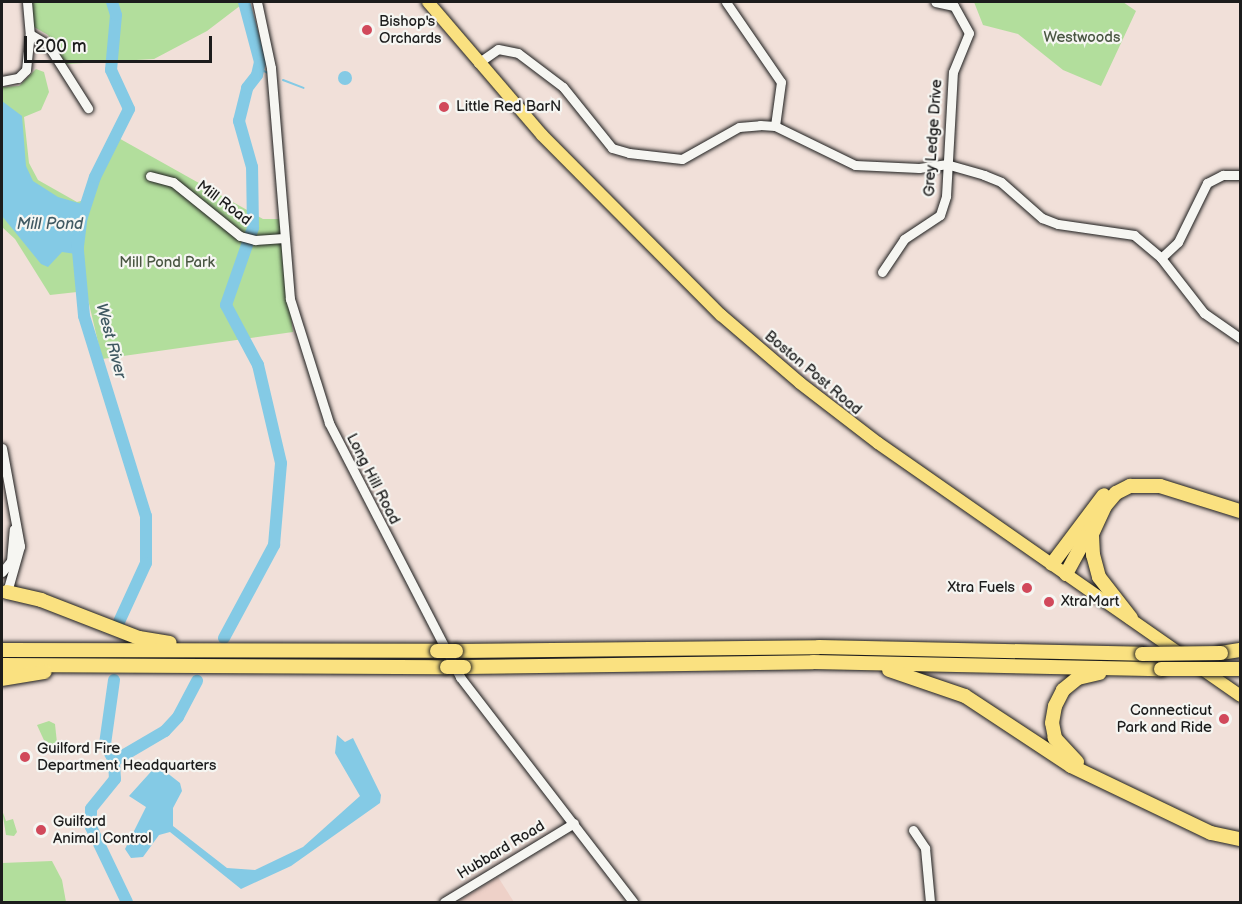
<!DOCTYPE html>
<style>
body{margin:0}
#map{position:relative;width:1242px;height:904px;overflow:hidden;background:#f1e0d9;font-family:"Balsamiq Sans",sans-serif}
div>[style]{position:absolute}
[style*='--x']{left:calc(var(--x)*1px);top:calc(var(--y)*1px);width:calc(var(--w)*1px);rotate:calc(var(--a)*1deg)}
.built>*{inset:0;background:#eed1c8}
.green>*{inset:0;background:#b2de9c}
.water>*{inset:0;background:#84cae5}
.round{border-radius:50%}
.stream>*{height:2px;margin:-1px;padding:0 1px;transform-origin:1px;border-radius:1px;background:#84cae5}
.river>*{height:12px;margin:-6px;padding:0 6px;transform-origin:6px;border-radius:6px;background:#84cae5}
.roads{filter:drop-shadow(0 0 2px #1c1c1c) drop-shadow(0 0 2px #1c1c1c)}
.minor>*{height:9px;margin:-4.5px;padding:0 4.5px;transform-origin:4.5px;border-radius:4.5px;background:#f6f6f2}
.major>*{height:12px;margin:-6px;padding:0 6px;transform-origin:6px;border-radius:6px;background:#fae180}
.highway>*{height:14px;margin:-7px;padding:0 7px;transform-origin:7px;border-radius:7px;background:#fae180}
.bridges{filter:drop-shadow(0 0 2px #1c1c1c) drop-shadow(0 0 2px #1c1c1c)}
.highway-bridge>*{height:14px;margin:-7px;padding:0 7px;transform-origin:7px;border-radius:7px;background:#fae180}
.dots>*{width:16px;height:16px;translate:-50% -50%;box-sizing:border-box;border:3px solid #f6f6f2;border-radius:50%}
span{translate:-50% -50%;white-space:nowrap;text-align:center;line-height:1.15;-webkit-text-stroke:4.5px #f6f6f2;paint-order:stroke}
.poi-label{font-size:15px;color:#1c1c1c}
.left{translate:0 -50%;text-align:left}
.right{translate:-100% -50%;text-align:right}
.park-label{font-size:15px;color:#495642}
.street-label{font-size:15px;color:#1c1c1c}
.water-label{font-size:16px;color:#405962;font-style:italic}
.frame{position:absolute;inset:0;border:3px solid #1c1c1c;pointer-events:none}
.scale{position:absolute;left:24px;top:36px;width:188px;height:27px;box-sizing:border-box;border:3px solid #1c1c1c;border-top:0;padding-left:8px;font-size:18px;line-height:21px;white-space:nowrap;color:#1c1c1c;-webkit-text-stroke:4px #f6f6f2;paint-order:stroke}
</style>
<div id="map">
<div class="built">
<div style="clip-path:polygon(498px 877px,514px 902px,457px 902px)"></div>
</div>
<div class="green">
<div style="clip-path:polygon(30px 2px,245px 2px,207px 31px,154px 59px,66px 64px,48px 35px,34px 27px)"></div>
<div style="clip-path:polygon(974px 2px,1123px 2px,1136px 11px,1101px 86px,1063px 70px,1018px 34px,983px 25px)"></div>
<div style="clip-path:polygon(36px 69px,44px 72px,49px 92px,41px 110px,24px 117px,29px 163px,38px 180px,77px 202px,85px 200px,115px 136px,263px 219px,279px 219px,293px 332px,102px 359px,86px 291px,50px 295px,15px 239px,2px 227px,2px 87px,19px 86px)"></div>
<div style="clip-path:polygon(49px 721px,55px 724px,57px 743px,48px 749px,37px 725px)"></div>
<div style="clip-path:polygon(2px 810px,6px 821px,13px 819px,17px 832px,14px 836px,6px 835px)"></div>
<div style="clip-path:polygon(52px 861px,62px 880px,66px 902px,2px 902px,2px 863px)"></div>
</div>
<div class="water">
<div class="round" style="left:338px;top:71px;width:14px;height:14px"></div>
<div style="clip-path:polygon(2px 101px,22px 116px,26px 166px,33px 181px,58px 197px,89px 206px,83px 255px,62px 252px,48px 267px,41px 264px,2px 216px)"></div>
<div style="clip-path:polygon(337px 735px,345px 742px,353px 738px,381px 795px,380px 803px,291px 866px,241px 889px,170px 832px,159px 835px,143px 857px,131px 858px,125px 849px,146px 807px,129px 796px,157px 765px,180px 783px,182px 791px,173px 808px,173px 826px,227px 868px,255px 870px,303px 847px,360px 796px,335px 753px)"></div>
</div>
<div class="stream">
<div style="--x:260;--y:69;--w:9;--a:27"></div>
<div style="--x:283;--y:80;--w:22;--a:21"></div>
</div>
<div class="river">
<div style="--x:81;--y:220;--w:45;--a:-72"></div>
<div style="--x:95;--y:177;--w:76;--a:-63.4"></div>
<div style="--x:129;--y:109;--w:43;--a:-114.8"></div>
<div style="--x:111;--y:70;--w:55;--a:-84.8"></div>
<div style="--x:116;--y:15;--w:14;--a:-107"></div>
<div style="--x:77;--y:240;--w:76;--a:84.7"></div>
<div style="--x:84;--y:316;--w:209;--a:72.8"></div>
<div style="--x:146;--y:516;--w:47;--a:90"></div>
<div style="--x:146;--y:563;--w:65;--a:114.6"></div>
<div style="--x:224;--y:638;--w:106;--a:-61.7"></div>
<div style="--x:274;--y:545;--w:82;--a:-85.1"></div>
<div style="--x:281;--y:463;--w:101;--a:-103.2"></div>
<div style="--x:258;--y:365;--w:68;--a:-118.1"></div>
<div style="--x:226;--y:305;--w:82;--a:-70.7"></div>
<div style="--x:253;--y:228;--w:61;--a:-90.9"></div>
<div style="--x:252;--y:167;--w:48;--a:-105.8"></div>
<div style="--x:239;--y:121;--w:34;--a:-76"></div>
<div style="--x:247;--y:88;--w:16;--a:-52"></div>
<div style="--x:257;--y:75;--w:13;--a:-77"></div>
<div style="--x:260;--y:62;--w:62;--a:-104.9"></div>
<div style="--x:114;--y:680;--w:65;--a:98"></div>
<div style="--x:105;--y:744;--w:19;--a:62"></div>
<div style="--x:114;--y:761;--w:18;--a:87"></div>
<div style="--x:115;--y:779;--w:38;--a:129"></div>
<div style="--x:91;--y:809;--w:18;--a:90"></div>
<div style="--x:91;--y:827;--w:83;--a:64.4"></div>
<div style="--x:114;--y:761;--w:59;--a:-30.5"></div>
<div style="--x:165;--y:731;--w:19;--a:-47"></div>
<div style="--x:178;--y:717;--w:41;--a:-62.2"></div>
</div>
<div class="roads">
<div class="minor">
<div style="--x:27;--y:2;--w:32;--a:85"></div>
<div style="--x:30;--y:34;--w:21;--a:31"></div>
<div style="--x:48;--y:45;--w:75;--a:57.6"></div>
<div style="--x:257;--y:2;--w:67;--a:78"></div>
<div style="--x:271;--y:68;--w:232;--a:85.3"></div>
<div style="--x:290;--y:299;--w:130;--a:72.5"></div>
<div style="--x:329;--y:423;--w:286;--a:62.7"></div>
<div style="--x:460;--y:677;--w:284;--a:52.4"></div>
<div style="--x:726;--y:2;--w:97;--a:55.5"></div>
<div style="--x:781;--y:82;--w:44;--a:97.8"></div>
<div style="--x:478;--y:63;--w:24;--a:-35"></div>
<div style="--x:498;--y:49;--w:20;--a:11"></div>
<div style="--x:518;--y:53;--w:56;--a:37.1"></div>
<div style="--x:563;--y:87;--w:78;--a:51.2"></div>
<div style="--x:612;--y:148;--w:18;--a:16"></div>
<div style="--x:629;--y:153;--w:53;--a:6.5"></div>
<div style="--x:682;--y:159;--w:65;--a:-29.3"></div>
<div style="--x:739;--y:127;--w:21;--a:-5"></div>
<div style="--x:760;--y:125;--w:15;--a:4"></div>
<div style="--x:775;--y:126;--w:89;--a:26"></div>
<div style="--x:855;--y:165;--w:64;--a:2.7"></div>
<div style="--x:919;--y:168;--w:27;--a:-8"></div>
<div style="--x:946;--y:164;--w:40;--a:16"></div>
<div style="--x:984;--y:175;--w:18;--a:22"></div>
<div style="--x:1001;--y:182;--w:55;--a:41.3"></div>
<div style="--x:1042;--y:218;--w:17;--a:21"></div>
<div style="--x:1058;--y:224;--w:77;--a:8.2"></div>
<div style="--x:1134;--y:235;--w:35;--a:40"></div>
<div style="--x:1161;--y:258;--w:70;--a:52"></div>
<div style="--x:1204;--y:313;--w:44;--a:34.8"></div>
<div style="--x:2;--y:81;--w:16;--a:-11"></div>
<div style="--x:18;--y:78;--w:11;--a:-45"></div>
<div style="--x:26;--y:70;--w:36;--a:-84"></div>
<div style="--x:150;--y:176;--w:24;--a:15"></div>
<div style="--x:173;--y:182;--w:86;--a:38.9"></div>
<div style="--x:240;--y:236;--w:16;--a:15"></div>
<div style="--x:255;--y:240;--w:29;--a:-4"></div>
<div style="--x:1161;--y:258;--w:23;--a:-43"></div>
<div style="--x:1178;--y:242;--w:66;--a:-63.8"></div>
<div style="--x:1207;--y:183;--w:18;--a:-27"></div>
<div style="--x:1223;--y:175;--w:17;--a:0"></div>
<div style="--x:882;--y:272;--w:40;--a:-56"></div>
<div style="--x:904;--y:239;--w:43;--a:-33.7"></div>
<div style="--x:940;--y:215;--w:20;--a:-72"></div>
<div style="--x:946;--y:196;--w:124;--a:-86.8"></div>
<div style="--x:953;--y:72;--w:42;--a:-67.7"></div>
<div style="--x:969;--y:33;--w:31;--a:-119"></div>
<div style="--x:954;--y:6;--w:19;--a:-168"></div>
<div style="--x:2;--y:448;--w:100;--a:79.6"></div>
<div style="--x:20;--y:546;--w:48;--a:105.8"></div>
<div style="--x:2;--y:572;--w:14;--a:-51"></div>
<div style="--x:11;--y:561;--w:32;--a:-85"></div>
<div style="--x:913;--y:830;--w:22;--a:56"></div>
<div style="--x:925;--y:848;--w:54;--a:84.7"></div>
<div style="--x:444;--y:902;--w:152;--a:-31.3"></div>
</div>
<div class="major">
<div style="--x:428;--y:2;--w:175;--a:49.4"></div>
<div style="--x:542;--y:135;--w:254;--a:45.2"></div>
<div style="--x:721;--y:315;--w:104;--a:40.7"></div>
<div style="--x:800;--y:383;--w:98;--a:37.6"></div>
<div style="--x:878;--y:443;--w:442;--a:34.9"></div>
</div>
<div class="highway">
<div style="--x:1052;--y:564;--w:86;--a:-53"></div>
<div style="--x:1066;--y:574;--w:52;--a:-61.5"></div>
<div style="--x:7;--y:592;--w:35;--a:13"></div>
<div style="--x:41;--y:600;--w:105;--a:21.2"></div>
<div style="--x:139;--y:638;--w:31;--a:9"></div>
<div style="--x:1131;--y:618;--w:52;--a:-128"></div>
<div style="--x:1099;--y:577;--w:23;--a:-105"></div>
<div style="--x:1093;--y:555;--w:21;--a:-93"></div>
<div style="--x:1092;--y:534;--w:31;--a:-65"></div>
<div style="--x:1105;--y:506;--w:17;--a:-50"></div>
<div style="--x:1116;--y:493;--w:16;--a:-27"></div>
<div style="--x:1130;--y:486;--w:30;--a:0"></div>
<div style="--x:1160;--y:486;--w:84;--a:17.4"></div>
<div style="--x:2;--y:650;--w:435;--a:0.1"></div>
<div style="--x:456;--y:651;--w:363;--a:-0.6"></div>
<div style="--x:819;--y:647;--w:323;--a:1.2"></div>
<div style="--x:1221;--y:653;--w:19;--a:-9"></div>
<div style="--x:2;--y:665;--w:445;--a:0.3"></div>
<div style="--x:464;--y:667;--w:349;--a:-0.8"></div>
<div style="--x:813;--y:662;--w:348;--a:1.2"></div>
<div style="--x:889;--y:670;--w:80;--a:18.9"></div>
<div style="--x:965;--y:696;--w:127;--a:33.4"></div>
<div style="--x:1071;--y:766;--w:155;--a:25.6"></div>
<div style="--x:1211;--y:833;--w:30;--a:12"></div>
<div style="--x:2;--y:679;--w:43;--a:-9.5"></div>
<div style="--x:1077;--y:762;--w:33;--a:-133"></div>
<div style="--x:1055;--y:738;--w:15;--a:-101"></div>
<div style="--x:1052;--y:723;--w:17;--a:-80"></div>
<div style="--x:1055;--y:706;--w:18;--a:-63"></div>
<div style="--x:1063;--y:690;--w:19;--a:-39"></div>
<div style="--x:1078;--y:678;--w:22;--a:-13"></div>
</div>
</div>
<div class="bridges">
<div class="highway-bridge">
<div style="--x:437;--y:651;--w:19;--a:0"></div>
<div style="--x:1142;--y:654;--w:79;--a:-0.7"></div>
<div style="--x:447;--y:667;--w:17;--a:0"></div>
<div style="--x:1161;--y:669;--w:79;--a:0"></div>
</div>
</div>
<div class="dots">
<div style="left:367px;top:30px;background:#d1495b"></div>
<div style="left:444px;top:107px;background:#d1495b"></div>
<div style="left:1027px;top:588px;background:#d1495b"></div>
<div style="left:1049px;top:602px;background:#d1495b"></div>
<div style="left:1224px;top:719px;background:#d1495b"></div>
<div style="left:25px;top:757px;background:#d1495b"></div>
<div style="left:41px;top:830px;background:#d1495b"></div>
</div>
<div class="poi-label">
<span class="left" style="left:379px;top:30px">Bishop's<br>Orchards</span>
<span class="left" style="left:456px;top:107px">Little Red BarN</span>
<span class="right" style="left:1015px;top:588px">Xtra Fuels</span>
<span class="left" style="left:1061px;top:602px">XtraMart</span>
<span class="right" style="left:1212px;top:719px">Connecticut<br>Park and Ride</span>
<span class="left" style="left:37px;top:757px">Guilford Fire<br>Department Headquarters</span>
<span class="left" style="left:53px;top:830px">Guilford<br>Animal Control</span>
</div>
<div class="park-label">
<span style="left:1082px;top:38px">Westwoods</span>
<span style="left:167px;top:263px">Mill Pond Park</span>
</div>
<div class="street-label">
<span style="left:933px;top:138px;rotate:-86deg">Grey Ledge Drive</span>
<span style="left:224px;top:203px;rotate:37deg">Mill Road</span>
<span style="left:813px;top:373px;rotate:40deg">Boston Post Road</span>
<span style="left:373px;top:479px;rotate:63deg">Long Hill Road</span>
<span style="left:501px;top:850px;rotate:-31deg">Hubbard Road</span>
</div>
<div class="water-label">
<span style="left:50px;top:225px">Mill Pond</span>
<span style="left:110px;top:341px;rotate:75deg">West River</span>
</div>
<div class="frame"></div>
<div class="scale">200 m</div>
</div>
